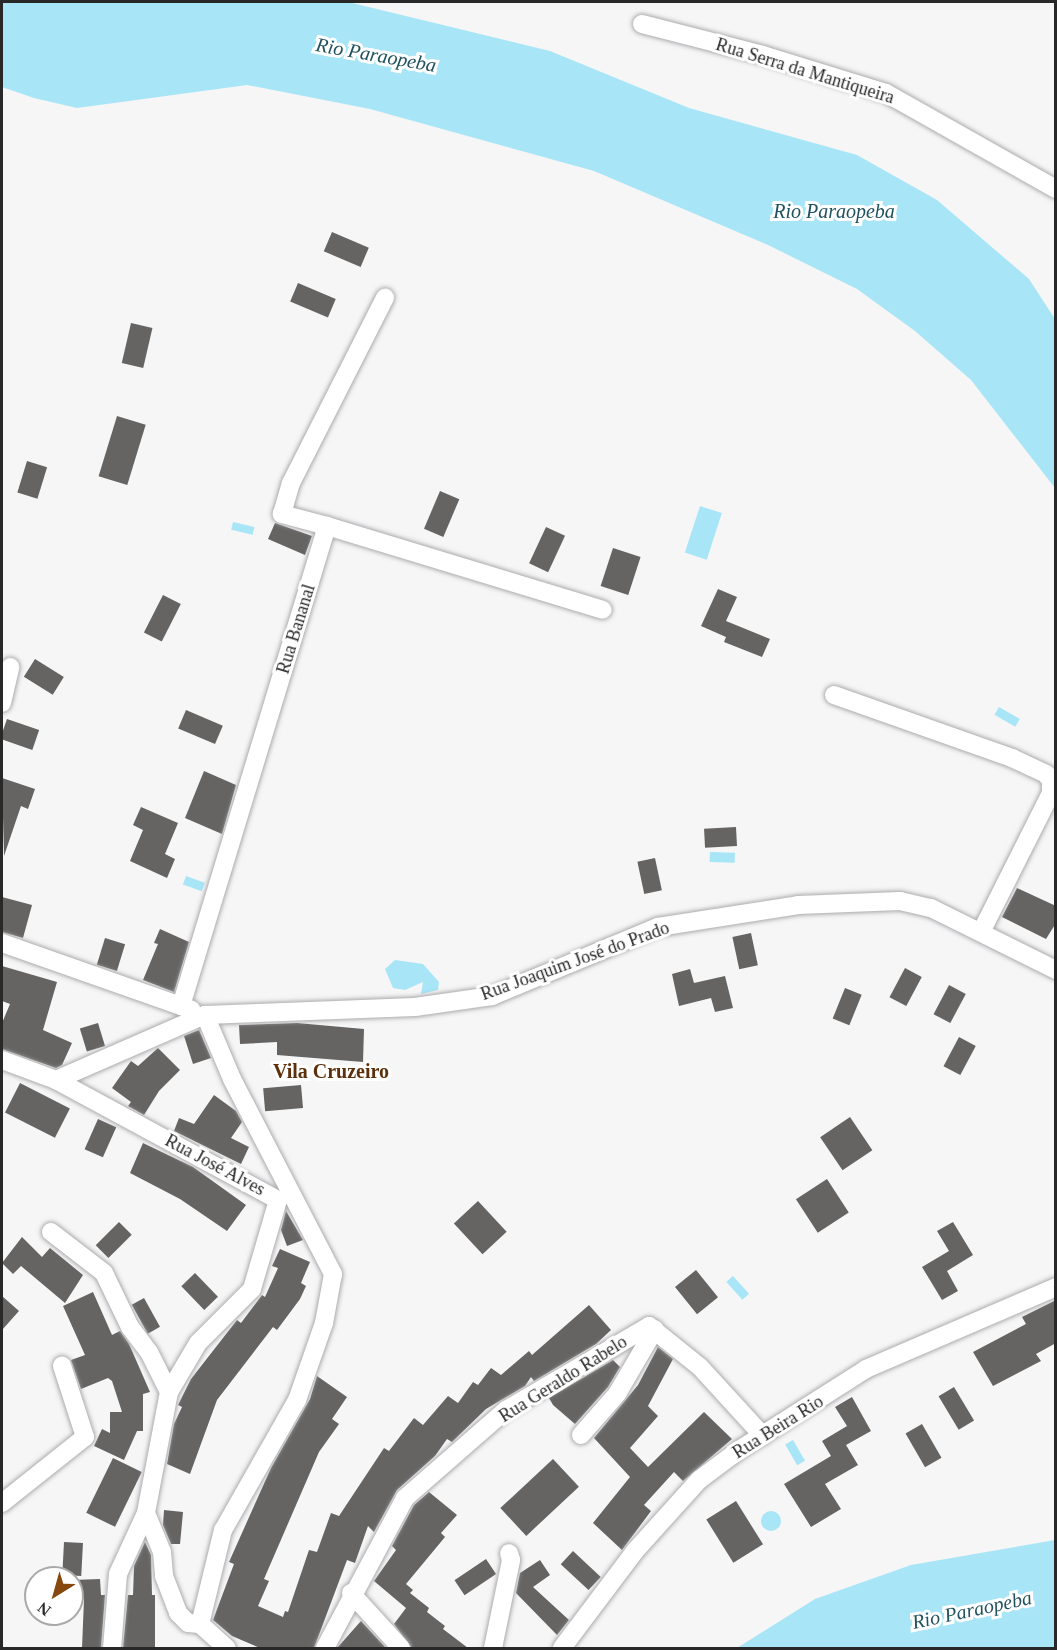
<!DOCTYPE html>
<meta charset="utf-8">
<style>
body{margin:0}
#map{position:relative;width:1057px;height:1650px;overflow:hidden;background:#f6f6f7;font-family:"Times New Roman",serif}
div>[style]{position:absolute}
[style*='--x']{left:calc(var(--x)*1px);top:calc(var(--y)*1px);width:calc(var(--w)*1px);rotate:calc(var(--a)*1deg)}
.water>*{inset:0;background:#a8e5f7;transform-origin:0 0}
.round{border-radius:50%}
.building>*{inset:0;background:#656463;transform-origin:0 0}
.roads{filter:drop-shadow(0 0 2px #acacae) drop-shadow(0 0 2px #acacae)}
.minor>*{height:18px;margin:-9px;padding:0 9px;transform-origin:9px;border-radius:9px;background:#fff}
span{translate:-50% -50%;white-space:nowrap;text-align:center;line-height:1.15;-webkit-text-stroke:6px #fff;paint-order:stroke}
.street-label{font-size:18px;color:#282829}
.water-label{font-size:20px;color:#20525f;font-style:italic}
.neighbourhood-label{font-size:20px;color:#5c300a;font-weight:700}
.frame{position:absolute;inset:0;border:3px solid #282829;pointer-events:none}
.north{position:absolute;left:24px;top:1566px;width:60px;height:60px;box-sizing:border-box;background:#fff;border:2px solid #a9a9a9;border-radius:50%;rotate:217deg;font-size:16px;font-weight:700;line-height:24px;text-align:center;color:#282829}
.north::after{content:'';display:block;margin:auto;width:21px;height:27px;background:#87480e;clip-path:polygon(50% 0,100% 100%,50% 72%,0 100%)}
</style>
<div id="map">
<div class="water">
<div style="clip-path:polygon(2px 2px,348px 2px,550px 51px,689px 108px,857px 155px,937px 200px,1029px 279px,1055px 319px,1055px 488px,971px 380px,915px 331px,857px 289px,768px 245px,594px 171px,370px 109px,247px 85px,77px 108px,34px 98px,2px 87px)"></div>
<div style="left:700px;top:506px;width:23px;height:49px;rotate:18deg"></div>
<div style="left:233px;top:522px;width:22px;height:8px;rotate:13deg"></div>
<div style="left:999px;top:707px;width:24px;height:9px;rotate:30deg"></div>
<div style="left:710px;top:852px;width:25px;height:10px;rotate:2deg"></div>
<div style="left:186px;top:876px;width:20px;height:9px;rotate:20deg"></div>
<div style="clip-path:polygon(395px 960px,423px 964px,439px 982px,438px 990px,421px 994px,423px 982px,405px 990px,393px 988px,385px 969px)"></div>
<div style="left:733px;top:1276px;width:24px;height:9px;rotate:48deg"></div>
<div style="left:793px;top:1440px;width:24px;height:9px;rotate:60deg"></div>
<div class="round" style="left:761px;top:1511px;width:20px;height:20px"></div>
<div style="clip-path:polygon(1055px 1540px,1055px 1647px,737px 1648px,815px 1599px,911px 1565px)"></div>
</div>
<div class="building">
<div style="left:332px;top:232px;width:40px;height:21px;rotate:23deg"></div>
<div style="left:298px;top:283px;width:41px;height:20px;rotate:23deg"></div>
<div style="left:131px;top:323px;width:22px;height:41px;rotate:13deg"></div>
<div style="left:117px;top:416px;width:30px;height:63px;rotate:17deg"></div>
<div style="left:27px;top:461px;width:21px;height:33px;rotate:17deg"></div>
<div style="left:440px;top:491px;width:21px;height:41px;rotate:23deg"></div>
<div style="clip-path:polygon(275px 523px,312px 536px,305px 555px,268px 539px)"></div>
<div style="left:546px;top:527px;width:21px;height:40px;rotate:25deg"></div>
<div style="left:613px;top:548px;width:29px;height:40px;rotate:18deg"></div>
<div style="clip-path:polygon(718px 589px,737px 597px,726px 621px,770px 639px,762px 657px,724px 642px,726px 637px,701px 626px)"></div>
<div style="left:163px;top:595px;width:20px;height:42px;rotate:27deg"></div>
<div style="left:35px;top:659px;width:34px;height:21px;rotate:32deg"></div>
<div style="left:186px;top:710px;width:40px;height:20px;rotate:23deg"></div>
<div style="left:7px;top:719px;width:34px;height:21px;rotate:19deg"></div>
<div style="clip-path:polygon(204px 771px,236px 785px,222px 834px,185px 818px)"></div>
<div style="clip-path:polygon(2px 778px,35px 789px,28px 809px,21px 806px,4px 856px)"></div>
<div style="clip-path:polygon(141px 807px,178px 823px,165px 854px,175px 859px,167px 878px,130px 861px,143px 830px,133px 825px)"></div>
<div style="left:736px;top:827px;width:19px;height:32px;rotate:87deg"></div>
<div style="left:655px;top:858px;width:33px;height:18px;rotate:78deg"></div>
<div style="clip-path:polygon(1017px 888px,1056px 906px,1056px 923px,1046px 939px,1002px 917px)"></div>
<div style="clip-path:polygon(2px 897px,32px 905px,23px 938px,2px 932px)"></div>
<div style="clip-path:polygon(160px 929px,189px 942px,174px 992px,143px 980px,158px 944px,154px 943px)"></div>
<div style="left:751px;top:933px;width:33px;height:19px;rotate:78deg"></div>
<div style="left:105px;top:938px;width:21px;height:28px;rotate:17deg"></div>
<div style="clip-path:polygon(2px 966px,57px 982px,43px 1030px,72px 1043px,62px 1065px,56px 1068px,2px 1049px,2px 1023px,10px 1004px,2px 1001px)"></div>
<div style="left:905px;top:968px;width:19px;height:33px;rotate:28deg"></div>
<div style="clip-path:polygon(690px 969px,694px 983px,725px 976px,733px 1008px,715px 1012px,711px 998px,679px 1006px,672px 974px)"></div>
<div style="left:949px;top:985px;width:19px;height:33px;rotate:28deg"></div>
<div style="left:845px;top:988px;width:18px;height:33px;rotate:22deg"></div>
<div style="left:98px;top:1023px;width:24px;height:19px;rotate:73deg"></div>
<div style="clip-path:polygon(297px 1023px,364px 1029px,363px 1062px,277px 1055px,277px 1042px,240px 1044px,239px 1025px)"></div>
<div style="clip-path:polygon(199px 1030px,211px 1058px,193px 1064px,184px 1036px)"></div>
<div style="left:959px;top:1037px;width:19px;height:33px;rotate:28deg"></div>
<div style="clip-path:polygon(158px 1048px,180px 1070px,159px 1091px,144px 1115px,128px 1106px,131px 1102px,112px 1088px,131px 1061px,138px 1066px)"></div>
<div style="left:20px;top:1083px;width:56px;height:33px;rotate:27deg"></div>
<div style="left:301px;top:1085px;width:23px;height:38px;rotate:85deg"></div>
<div style="clip-path:polygon(214px 1095px,236px 1111px,242px 1122px,231px 1138px,249px 1147px,241px 1164px,174px 1131px,179px 1118px,194px 1124px)"></div>
<div style="left:850px;top:1117px;width:40px;height:36px;rotate:56deg"></div>
<div style="left:98px;top:1119px;width:20px;height:33px;rotate:24deg"></div>
<div style="clip-path:polygon(143px 1143px,193px 1167px,246px 1205px,227px 1231px,180px 1199px,130px 1173px)"></div>
<div style="left:827px;top:1179px;width:40px;height:37px;rotate:57deg"></div>
<div style="left:478px;top:1201px;width:42px;height:33px;rotate:47deg"></div>
<div style="clip-path:polygon(286px 1211px,303px 1240px,287px 1246px,281px 1230px)"></div>
<div style="left:119px;top:1222px;width:18px;height:33px;rotate:45deg"></div>
<div style="clip-path:polygon(953px 1222px,973px 1255px,947px 1271px,958px 1291px,942px 1300px,922px 1267px,949px 1251px,937px 1231px)"></div>
<div style="clip-path:polygon(22px 1237px,42px 1257px,50px 1248px,83px 1275px,65px 1303px,21px 1266px,13px 1274px,2px 1263px)"></div>
<div style="clip-path:polygon(280px 1249px,310px 1262px,301px 1283px,306px 1286px,300px 1299px,277px 1330px,273px 1327px,217px 1400px,190px 1474px,167px 1464px,174px 1424px,182px 1407px,178px 1405px,191px 1379px,237px 1320px,241px 1323px,262px 1295px,265px 1297px,278px 1268px,272px 1266px)"></div>
<div style="left:696px;top:1270px;width:35px;height:27px;rotate:51deg"></div>
<div style="left:195px;top:1273px;width:33px;height:19px;rotate:46deg"></div>
<div style="clip-path:polygon(93px 1292px,112px 1335px,120px 1331px,129px 1344px,150px 1392px,143px 1394px,143px 1431px,137px 1431px,124px 1460px,94px 1446px,102px 1429px,110px 1433px,110px 1412px,122px 1412px,112px 1381px,108px 1378px,81px 1389px,71px 1360px,85px 1355px,63px 1306px)"></div>
<div style="clip-path:polygon(2px 1296px,19px 1311px,2px 1330px)"></div>
<div style="left:144px;top:1298px;width:33px;height:14px;rotate:61deg"></div>
<div style="clip-path:polygon(1056px 1300px,1056px 1343px,1036px 1354px,1041px 1361px,993px 1386px,973px 1352px,1026px 1324px,1022px 1317px)"></div>
<div style="clip-path:polygon(589px 1305px,611px 1330px,596px 1344px,534px 1381px,531px 1377px,525px 1386px,486px 1409px,452px 1442px,447px 1439px,435px 1456px,397px 1490px,374px 1532px,368px 1526px,355px 1563px,347px 1560px,314px 1648px,260px 1648px,232px 1636px,213px 1620px,234px 1564px,229px 1562px,271px 1468px,310px 1399px,317px 1376px,347px 1397px,332px 1419px,339px 1424px,319px 1452px,264px 1579px,269px 1581px,258px 1606px,283px 1617px,285px 1611px,288px 1612px,309px 1550px,317px 1552px,331px 1513px,339px 1516px,384px 1448px,389px 1451px,414px 1418px,423px 1425px,448px 1396px,458px 1403px,473px 1382px,478px 1385px,491px 1368px,501px 1375px,529px 1351px,532px 1355px)"></div>
<div style="clip-path:polygon(658px 1347px,673px 1359px,648px 1406px,658px 1416px,630px 1448px,648px 1467px,704px 1412px,732px 1439px,683px 1481px,674px 1472px,644px 1505px,651px 1511px,622px 1550px,593px 1523px,630px 1477px,594px 1438px,638px 1385px)"></div>
<div style="clip-path:polygon(613px 1360px,620px 1367px,608px 1387px,575px 1424px,553px 1405px,549px 1398px)"></div>
<div style="left:954px;top:1387px;width:39px;height:18px;rotate:59deg"></div>
<div style="clip-path:polygon(852px 1397px,871px 1431px,846px 1445px,858px 1465px,825px 1484px,841px 1509px,811px 1527px,784px 1484px,831px 1456px,822px 1441px,847px 1426px,835px 1407px)"></div>
<div style="left:922px;top:1424px;width:39px;height:19px;rotate:60deg"></div>
<div style="left:113px;top:1458px;width:32px;height:61px;rotate:26deg"></div>
<div style="left:553px;top:1459px;width:38px;height:72px;rotate:47deg"></div>
<div style="clip-path:polygon(429px 1492px,457px 1515px,441px 1533px,445px 1537px,406px 1584px,413px 1590px,410px 1593px,429px 1608px,427px 1612px,445px 1626px,443px 1629px,468px 1648px,412px 1648px,394px 1624px,406px 1608px,374px 1581px,396px 1550px,392px 1546px,414px 1505px)"></div>
<div style="left:736px;top:1501px;width:51px;height:35px;rotate:58deg"></div>
<div style="clip-path:polygon(164px 1510px,183px 1512px,180px 1544px,171px 1544px,163px 1525px)"></div>
<div style="left:64px;top:1542px;width:19px;height:33px;rotate:3deg"></div>
<div style="clip-path:polygon(145px 1542px,151px 1555px,152px 1595px,155px 1595px,155px 1648px,123px 1648px,128px 1595px,133px 1595px,134px 1566px)"></div>
<div style="left:573px;top:1551px;width:38px;height:18px;rotate:43deg"></div>
<div style="left:486px;top:1559px;width:18px;height:38px;rotate:56deg"></div>
<div style="clip-path:polygon(540px 1560px,550px 1575px,533px 1587px,569px 1620px,557px 1635px,516px 1593px,520px 1573px)"></div>
<div style="clip-path:polygon(100px 1579px,101px 1595px,105px 1595px,101px 1648px,82px 1648px,84px 1599px,72px 1599px,72px 1580px)"></div>
<div style="clip-path:polygon(361px 1621px,386px 1648px,337px 1648px)"></div>
</div>
<div class="roads">
<div class="minor">
<div style="--x:642;--y:24;--w:125;--a:14.4"></div>
<div style="--x:763;--y:55;--w:129;--a:17.2"></div>
<div style="--x:886;--y:93;--w:195;--a:29.5"></div>
<div style="--x:327;--y:526;--w:288;--a:16.9"></div>
<div style="--x:834;--y:695;--w:189;--a:19.5"></div>
<div style="--x:1012;--y:758;--w:38;--a:25"></div>
<div style="--x:1046;--y:774;--w:9;--a:54"></div>
<div style="--x:1051;--y:781;--w:12;--a:90"></div>
<div style="--x:1051;--y:793;--w:153;--a:116.7"></div>
<div style="--x:2;--y:703;--w:37;--a:-77"></div>
<div style="--x:2;--y:943;--w:201;--a:19.4"></div>
<div style="--x:181;--y:1006;--w:502;--a:-73.08"></div>
<div style="--x:327;--y:526;--w:47;--a:-165.1"></div>
<div style="--x:282;--y:514;--w:32;--a:-74"></div>
<div style="--x:291;--y:483;--w:208;--a:-63.1"></div>
<div style="--x:205;--y:1015;--w:69;--a:67.1"></div>
<div style="--x:232;--y:1079;--w:220;--a:62.6"></div>
<div style="--x:333;--y:1274;--w:50;--a:100.4"></div>
<div style="--x:324;--y:1323;--w:82;--a:109.3"></div>
<div style="--x:297;--y:1400;--w:150;--a:119.6"></div>
<div style="--x:223;--y:1530;--w:97;--a:103.7"></div>
<div style="--x:200;--y:1624;--w:36;--a:42"></div>
<div style="--x:2;--y:1060;--w:58;--a:20.3"></div>
<div style="--x:56;--y:1080;--w:252;--a:28.4"></div>
<div style="--x:278;--y:1200;--w:93;--a:106.3"></div>
<div style="--x:252;--y:1289;--w:76;--a:135"></div>
<div style="--x:198;--y:1343;--w:57;--a:120.6"></div>
<div style="--x:169;--y:1392;--w:123;--a:100.8"></div>
<div style="--x:146;--y:1513;--w:67;--a:114.7"></div>
<div style="--x:118;--y:1574;--w:74;--a:94.6"></div>
<div style="--x:56;--y:1080;--w:163;--a:-23.6"></div>
<div style="--x:205;--y:1015;--w:210;--a:-2.2"></div>
<div style="--x:415;--y:1007;--w:78;--a:-8.1"></div>
<div style="--x:492;--y:996;--w:180;--a:-22.6"></div>
<div style="--x:658;--y:927;--w:142;--a:-8.9"></div>
<div style="--x:798;--y:905;--w:102;--a:-2.2"></div>
<div style="--x:900;--y:901;--w:32;--a:13"></div>
<div style="--x:931;--y:908;--w:140;--a:26.4"></div>
<div style="--x:51;--y:1232;--w:67;--a:37.7"></div>
<div style="--x:104;--y:1273;--w:60;--a:64.3"></div>
<div style="--x:130;--y:1327;--w:31;--a:53"></div>
<div style="--x:149;--y:1352;--w:45;--a:63.4"></div>
<div style="--x:581;--y:1435;--w:55;--a:-48.7"></div>
<div style="--x:617;--y:1394;--w:75;--a:-59.7"></div>
<div style="--x:2;--y:1503;--w:106;--a:-38.5"></div>
<div style="--x:85;--y:1437;--w:75;--a:-107.9"></div>
<div style="--x:146;--y:1513;--w:42;--a:67.7"></div>
<div style="--x:162;--y:1552;--w:24;--a:85"></div>
<div style="--x:164;--y:1576;--w:40;--a:69"></div>
<div style="--x:178;--y:1613;--w:14;--a:45"></div>
<div style="--x:188;--y:1623;--w:12;--a:5"></div>
<div style="--x:351;--y:1593;--w:74;--a:47.7"></div>
<div style="--x:325;--y:1648;--w:170;--a:-61.9"></div>
<div style="--x:405;--y:1498;--w:134;--a:-41.1"></div>
<div style="--x:506;--y:1410;--w:166;--a:-30.4"></div>
<div style="--x:649;--y:1326;--w:65;--a:38.8"></div>
<div style="--x:700;--y:1367;--w:93;--a:47.6"></div>
<div style="--x:493;--y:1648;--w:90;--a:-78.4"></div>
<div style="--x:511;--y:1560;--w:7;--a:-106"></div>
<div style="--x:562;--y:1648;--w:121;--a:-53"></div>
<div style="--x:635;--y:1551;--w:96;--a:-48"></div>
<div style="--x:699;--y:1480;--w:50;--a:-36.9"></div>
<div style="--x:739;--y:1450;--w:151;--a:-32.5"></div>
<div style="--x:866;--y:1369;--w:207;--a:-23.3"></div>
</div>
</div>
<div class="street-label">
<span style="left:805px;top:71px;rotate:17deg">Rua Serra da Mantiqueira</span>
<span style="left:296px;top:629px;rotate:-73deg">Rua Bananal</span>
<span style="left:575px;top:961px;rotate:-20deg">Rua Joaquim José do Prado</span>
<span style="left:215px;top:1165px;rotate:28deg">Rua José Alves</span>
<span style="left:563px;top:1379px;rotate:-32deg">Rua Geraldo Rabelo</span>
<span style="left:778px;top:1427px;rotate:-32deg">Rua Beira Rio</span>
</div>
<div class="water-label">
<span style="left:376px;top:55px;rotate:10deg">Rio Paraopeba</span>
<span style="left:834px;top:211px">Rio Paraopeba</span>
<span style="left:972px;top:1610px;rotate:-12deg">Rio Paraopeba</span>
</div>
<div class="neighbourhood-label">
<span style="left:331px;top:1071px">Vila Cruzeiro</span>
</div>
<div class="frame"></div>
<div class="north">N</div>
</div>
